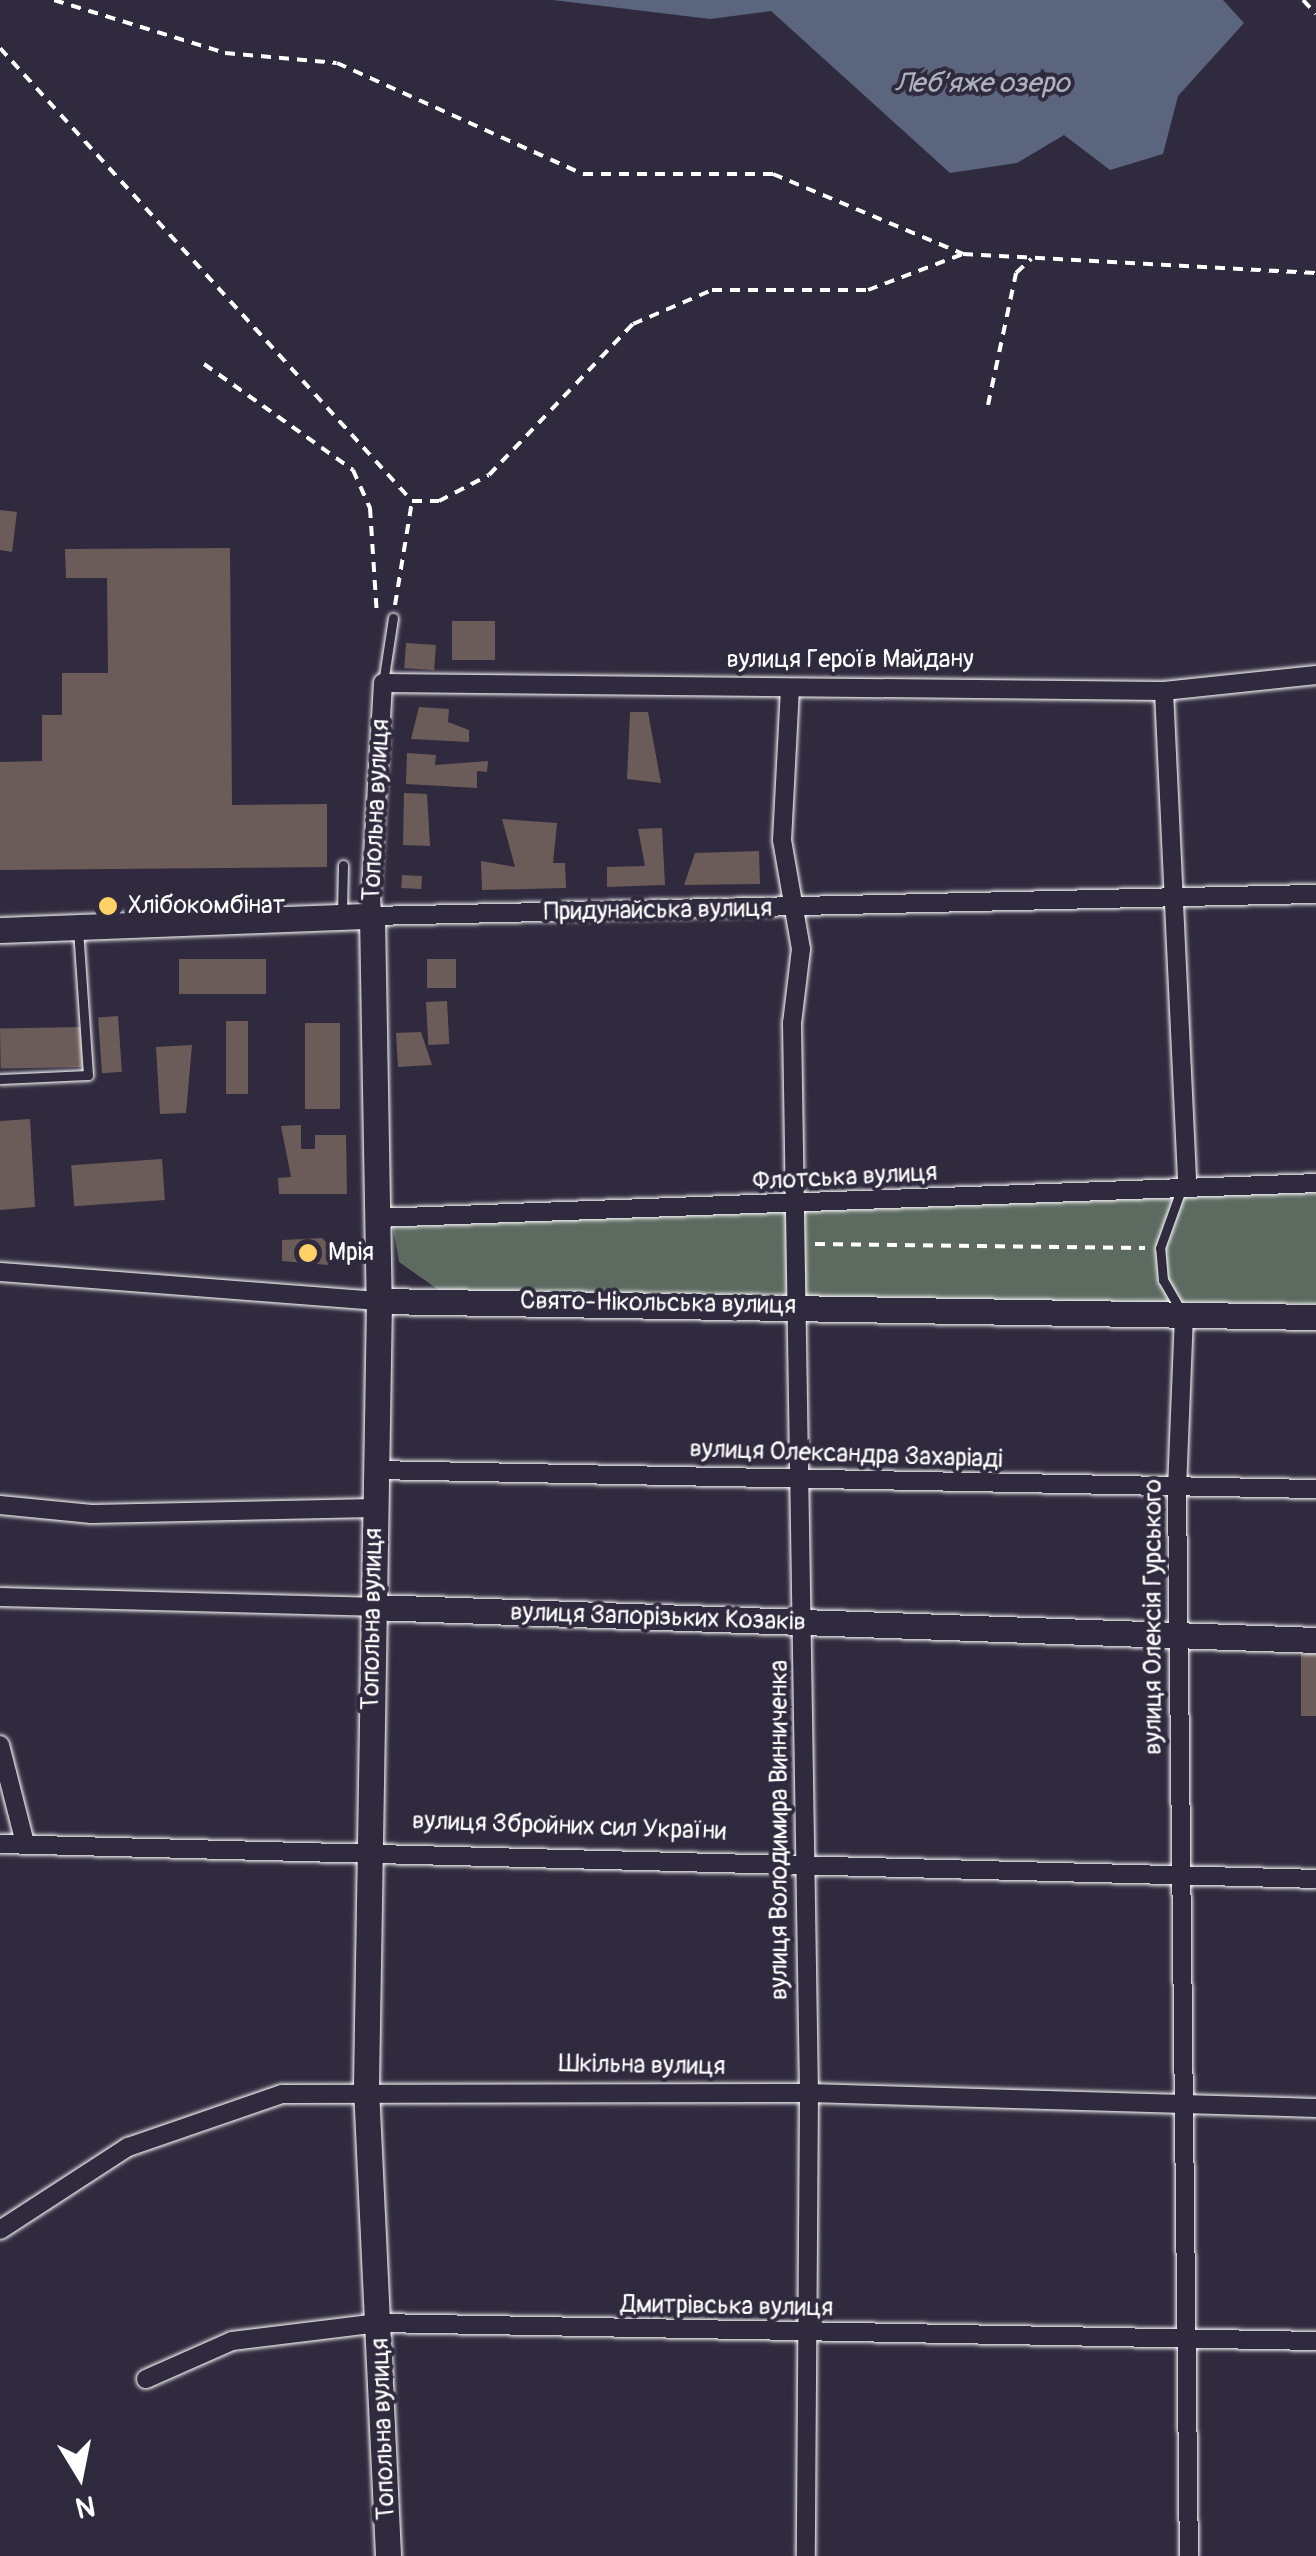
<!DOCTYPE html>
<meta charset="utf-8">
<style>
body{margin:0}
#map{position:relative;width:1316px;height:2556px;overflow:hidden;background:#2f2a3d;font-family:Pangolin,sans-serif}
div>[style]{position:absolute}
[style*='--x']{left:calc(var(--x)*1px);top:calc(var(--y)*1px);width:calc(var(--w)*1px);rotate:calc(var(--a)*1deg)}
.green>*{inset:0;background:#5c6a60}
.water>*{inset:0;background:#5b667e}
.building>*{inset:0;background:#6c5c59;transform-origin:0 0}
.path>*{height:4px;margin-top:-2px;transform-origin:0;background:repeating-linear-gradient(90deg,#fff 0 10px,transparent 0 18px)}
.roads{filter:drop-shadow(0 0 2px #fff) drop-shadow(0 0 2px #fff)}
.lane>*{height:9px;margin:-4.5px;padding:0 4.5px;transform-origin:4.5px;border-radius:4.5px;background:#2f2a3d}
.street>*{height:18px;margin:-9px;padding:0 9px;transform-origin:9px;border-radius:9px;background:#2f2a3d}
.secondary>*{height:25px;margin:-12.5px;padding:0 12.5px;transform-origin:12.5px;border-radius:12.5px;background:#2f2a3d}
.dots>*{width:28px;height:28px;translate:-50% -50%;box-sizing:border-box;border:5px solid #2f2a3d;border-radius:50%}
span{translate:-50% -50%;white-space:nowrap;text-align:center;line-height:1.15;-webkit-text-stroke:8px #2f2a3d;paint-order:stroke}
.street-label{font-size:25px;color:#fff}
.poi-label{font-size:25px;color:#fff}
.left{translate:0 -50%;text-align:left}
.water-label{font-size:28px;color:#adb2be;font-style:italic}
.north{position:absolute;left:30px;top:2426px;width:100px;height:100px;-webkit-text-stroke:8px #2f2a3d;paint-order:stroke;rotate:170deg;font-size:28px;font-weight:700;line-height:40px;text-align:center;color:#fff}
.north::after{content:'';display:block;margin:auto;width:35px;height:45px;background:#fff;clip-path:polygon(50% 0,100% 100%,50% 72%,0 100%)}
</style>
<div id="map">
<div class="green">
<div style="clip-path:polygon(1200px 1190px,1316px 1191px,1316px 1304px,443px 1293px,399px 1262px,393px 1227px)"></div>
</div>
<div class="water">
<div style="clip-path:polygon(553px 0,1223px 0,1244px 23px,1178px 96px,1163px 154px,1110px 170px,1064px 135px,1017px 163px,950px 173px,771px 11px,710px 19px)"></div>
</div>
<div class="building">
<div style="clip-path:polygon(0 510px,17px 512px,12px 552px,0 550px)"></div>
<div style="clip-path:polygon(230px 548px,232px 805px,327px 804px,327px 867px,0 870px,0 762px,42px 761px,42px 715px,62px 715px,62px 673px,108px 673px,107px 578px,66px 578px,65px 549px)"></div>
<div style="left:452px;top:621px;width:43px;height:39px"></div>
<div style="left:406px;top:643px;width:30px;height:25px;rotate:4deg"></div>
<div style="clip-path:polygon(419px 707px,449px 709px,448px 722px,469px 730px,469px 742px,411px 739px)"></div>
<div style="clip-path:polygon(630px 712px,648px 712px,661px 783px,627px 779px)"></div>
<div style="clip-path:polygon(407px 753px,436px 755px,435px 765px,488px 761px,487px 772px,477px 771px,477px 788px,406px 784px)"></div>
<div style="clip-path:polygon(404px 793px,427px 794px,430px 846px,403px 845px)"></div>
<div style="clip-path:polygon(502px 819px,557px 823px,553px 863px,565px 863px,566px 888px,482px 890px,481px 861px,515px 867px)"></div>
<div style="clip-path:polygon(662px 828px,665px 885px,607px 887px,607px 867px,645px 866px,638px 829px)"></div>
<div style="clip-path:polygon(759px 851px,760px 884px,684px 885px,695px 853px)"></div>
<div style="left:402px;top:875px;width:20px;height:13px;rotate:3deg"></div>
<div style="left:266px;top:959px;width:35px;height:87px;rotate:90deg"></div>
<div style="left:427px;top:959px;width:29px;height:29px"></div>
<div style="left:447px;top:1001px;width:43px;height:21px;rotate:87deg"></div>
<div style="left:118px;top:1016px;width:56px;height:20px;rotate:86deg"></div>
<div style="left:226px;top:1021px;width:22px;height:73px"></div>
<div style="left:305px;top:1023px;width:35px;height:86px"></div>
<div style="left:82px;top:1027px;width:40px;height:82px;rotate:89deg"></div>
<div style="clip-path:polygon(421px 1032px,432px 1065px,398px 1067px,396px 1033px)"></div>
<div style="clip-path:polygon(192px 1045px,186px 1113px,160px 1114px,156px 1047px)"></div>
<div style="clip-path:polygon(30px 1119px,35px 1207px,0 1210px,0 1121px)"></div>
<div style="clip-path:polygon(301px 1125px,301px 1149px,315px 1149px,315px 1135px,346px 1135px,347px 1194px,279px 1194px,278px 1178px,291px 1177px,281px 1126px)"></div>
<div style="left:162px;top:1159px;width:41px;height:91px;rotate:86deg"></div>
<div style="clip-path:polygon(322px 1238px,334px 1250px,328px 1265px,282px 1261px,282px 1240px)"></div>
<div style="left:1301px;top:1654px;width:15px;height:62px"></div>
</div>
<div class="path">
<div style="--x:54;--y:0;--w:179;--a:17.2"></div>
<div style="--x:225;--y:53;--w:112;--a:5.1"></div>
<div style="--x:337;--y:63;--w:270;--a:24.3"></div>
<div style="--x:583;--y:174;--w:190;--a:0"></div>
<div style="--x:773;--y:174;--w:206;--a:22.8"></div>
<div style="--x:1303;--y:0;--w:19;--a:47"></div>
<div style="--x:0;--y:48;--w:612;--a:47.71"></div>
<div style="--x:412;--y:501;--w:27;--a:0"></div>
<div style="--x:439;--y:501;--w:56;--a:-27.5"></div>
<div style="--x:489;--y:475;--w:209;--a:-46.4"></div>
<div style="--x:633;--y:324;--w:86;--a:-23.3"></div>
<div style="--x:712;--y:290;--w:156;--a:0"></div>
<div style="--x:868;--y:290;--w:102;--a:-20.8"></div>
<div style="--x:963;--y:254;--w:354;--a:3.1"></div>
<div style="--x:204;--y:364;--w:183;--a:35.4"></div>
<div style="--x:353;--y:470;--w:42;--a:65.9"></div>
<div style="--x:370;--y:508;--w:108;--a:86.3"></div>
<div style="--x:988;--y:405;--w:135;--a:-78"></div>
<div style="--x:1016;--y:273;--w:21;--a:-43"></div>
<div style="--x:395;--y:605;--w:105;--a:-80.7"></div>
<div style="--x:815;--y:1244;--w:330;--a:0.7"></div>
</div>
<div class="roads">
<div class="lane">
<div style="--x:383;--y:683;--w:66;--a:-81.3"></div>
<div style="--x:342;--y:913;--w:48;--a:-88.8"></div>
<div style="--x:0;--y:1079;--w:88;--a:-2.6"></div>
<div style="--x:88;--y:1075;--w:147;--a:-93.9"></div>
<div style="--x:1181;--y:1311;--w:36;--a:-120"></div>
<div style="--x:1163;--y:1280;--w:32;--a:-95"></div>
<div style="--x:1160;--y:1248;--w:65;--a:-70.2"></div>
</div>
<div class="street">
<div style="--x:1316;--y:675;--w:153;--a:174"></div>
<div style="--x:1164;--y:691;--w:781;--a:-179.41"></div>
<div style="--x:383;--y:683;--w:210;--a:93.3"></div>
<div style="--x:371;--y:893;--w:23;--a:88"></div>
<div style="--x:372;--y:916;--w:944;--a:-1.34"></div>
<div style="--x:790;--y:688;--w:152;--a:93"></div>
<div style="--x:782;--y:840;--w:111;--a:80.1"></div>
<div style="--x:801;--y:949;--w:75;--a:96.9"></div>
<div style="--x:792;--y:1023;--w:1070;--a:89.09"></div>
<div style="--x:809;--y:2093;--w:463;--a:90.4"></div>
<div style="--x:1164;--y:691;--w:491;--a:87.3"></div>
<div style="--x:377;--y:1218;--w:940;--a:-2.13"></div>
<div style="--x:0;--y:1272;--w:380;--a:4.4"></div>
<div style="--x:1184;--y:1315;--w:175;--a:92.3"></div>
<div style="--x:1177;--y:1490;--w:1066;--a:89.36"></div>
<div style="--x:375;--y:1470;--w:941;--a:1.16"></div>
<div style="--x:0;--y:1505;--w:92;--a:5.6"></div>
<div style="--x:92;--y:1514;--w:282;--a:-1.2"></div>
<div style="--x:0;--y:1597;--w:372;--a:1.5"></div>
<div style="--x:0;--y:1745;--w:97;--a:75.7"></div>
<div style="--x:0;--y:1844;--w:1316;--a:1.52"></div>
<div style="--x:0;--y:2230;--w:153;--a:-33"></div>
<div style="--x:128;--y:2147;--w:163;--a:-19"></div>
<div style="--x:282;--y:2094;--w:527;--a:-0.11"></div>
<div style="--x:809;--y:2093;--w:507;--a:1.69"></div>
<div style="--x:146;--y:2379;--w:94;--a:-23.8"></div>
<div style="--x:232;--y:2341;--w:148;--a:-7"></div>
<div style="--x:379;--y:2323;--w:937;--a:1.1"></div>
</div>
<div class="secondary">
<div style="--x:0;--y:930;--w:372;--a:-2.2"></div>
<div style="--x:372;--y:916;--w:385;--a:89"></div>
<div style="--x:379;--y:1301;--w:787;--a:90.95"></div>
<div style="--x:366;--y:2088;--w:469;--a:87.3"></div>
<div style="--x:379;--y:1301;--w:937;--a:0.98"></div>
<div style="--x:372;--y:1607;--w:945;--a:2"></div>
</div>
</div>
<div class="dots">
<div style="left:108px;top:906px;background:#ffd166"></div>
<div style="left:308px;top:1253px;background:#ffd166"></div>
</div>
<div class="street-label">
<span style="left:850px;top:660px">вулиця Героїв Майдану</span>
<span style="left:377px;top:810px;rotate:-87deg">Топольна вулиця</span>
<span style="left:658px;top:911px;rotate:-1deg">Придунайська вулиця</span>
<span style="left:845px;top:1178px;rotate:-3deg">Флотська вулиця</span>
<span style="left:658px;top:1304px;rotate:1deg">Свято-Нікольська вулиця</span>
<span style="left:846px;top:1455px;rotate:2deg">вулиця Олександра Захаріаді</span>
<span style="left:1154px;top:1617px;rotate:-90deg">вулиця Олексія Гурського</span>
<span style="left:658px;top:1618px;rotate:2deg">вулиця Запорізьких Козаків</span>
<span style="left:373px;top:1619px;rotate:-89deg">Топольна вулиця</span>
<span style="left:569px;top:1827px;rotate:2deg">вулиця Збройних сил України</span>
<span style="left:780px;top:1830px;rotate:-90deg">вулиця Володимира Винниченка</span>
<span style="left:642px;top:2066px;rotate:1deg">Шкільна вулиця</span>
<span style="left:727px;top:2307px;rotate:1deg">Дмитрівська вулиця</span>
<span style="left:384px;top:2429px;rotate:-92deg">Топольна вулиця</span>
</div>
<div class="poi-label">
<span class="left" style="left:128px;top:906px">Хлібокомбінат</span>
<span class="left" style="left:328px;top:1253px">Мрія</span>
</div>
<div class="water-label">
<span style="left:982px;top:84px">Леб’яже озеро</span>
</div>
<div class="north">N</div>
</div>
